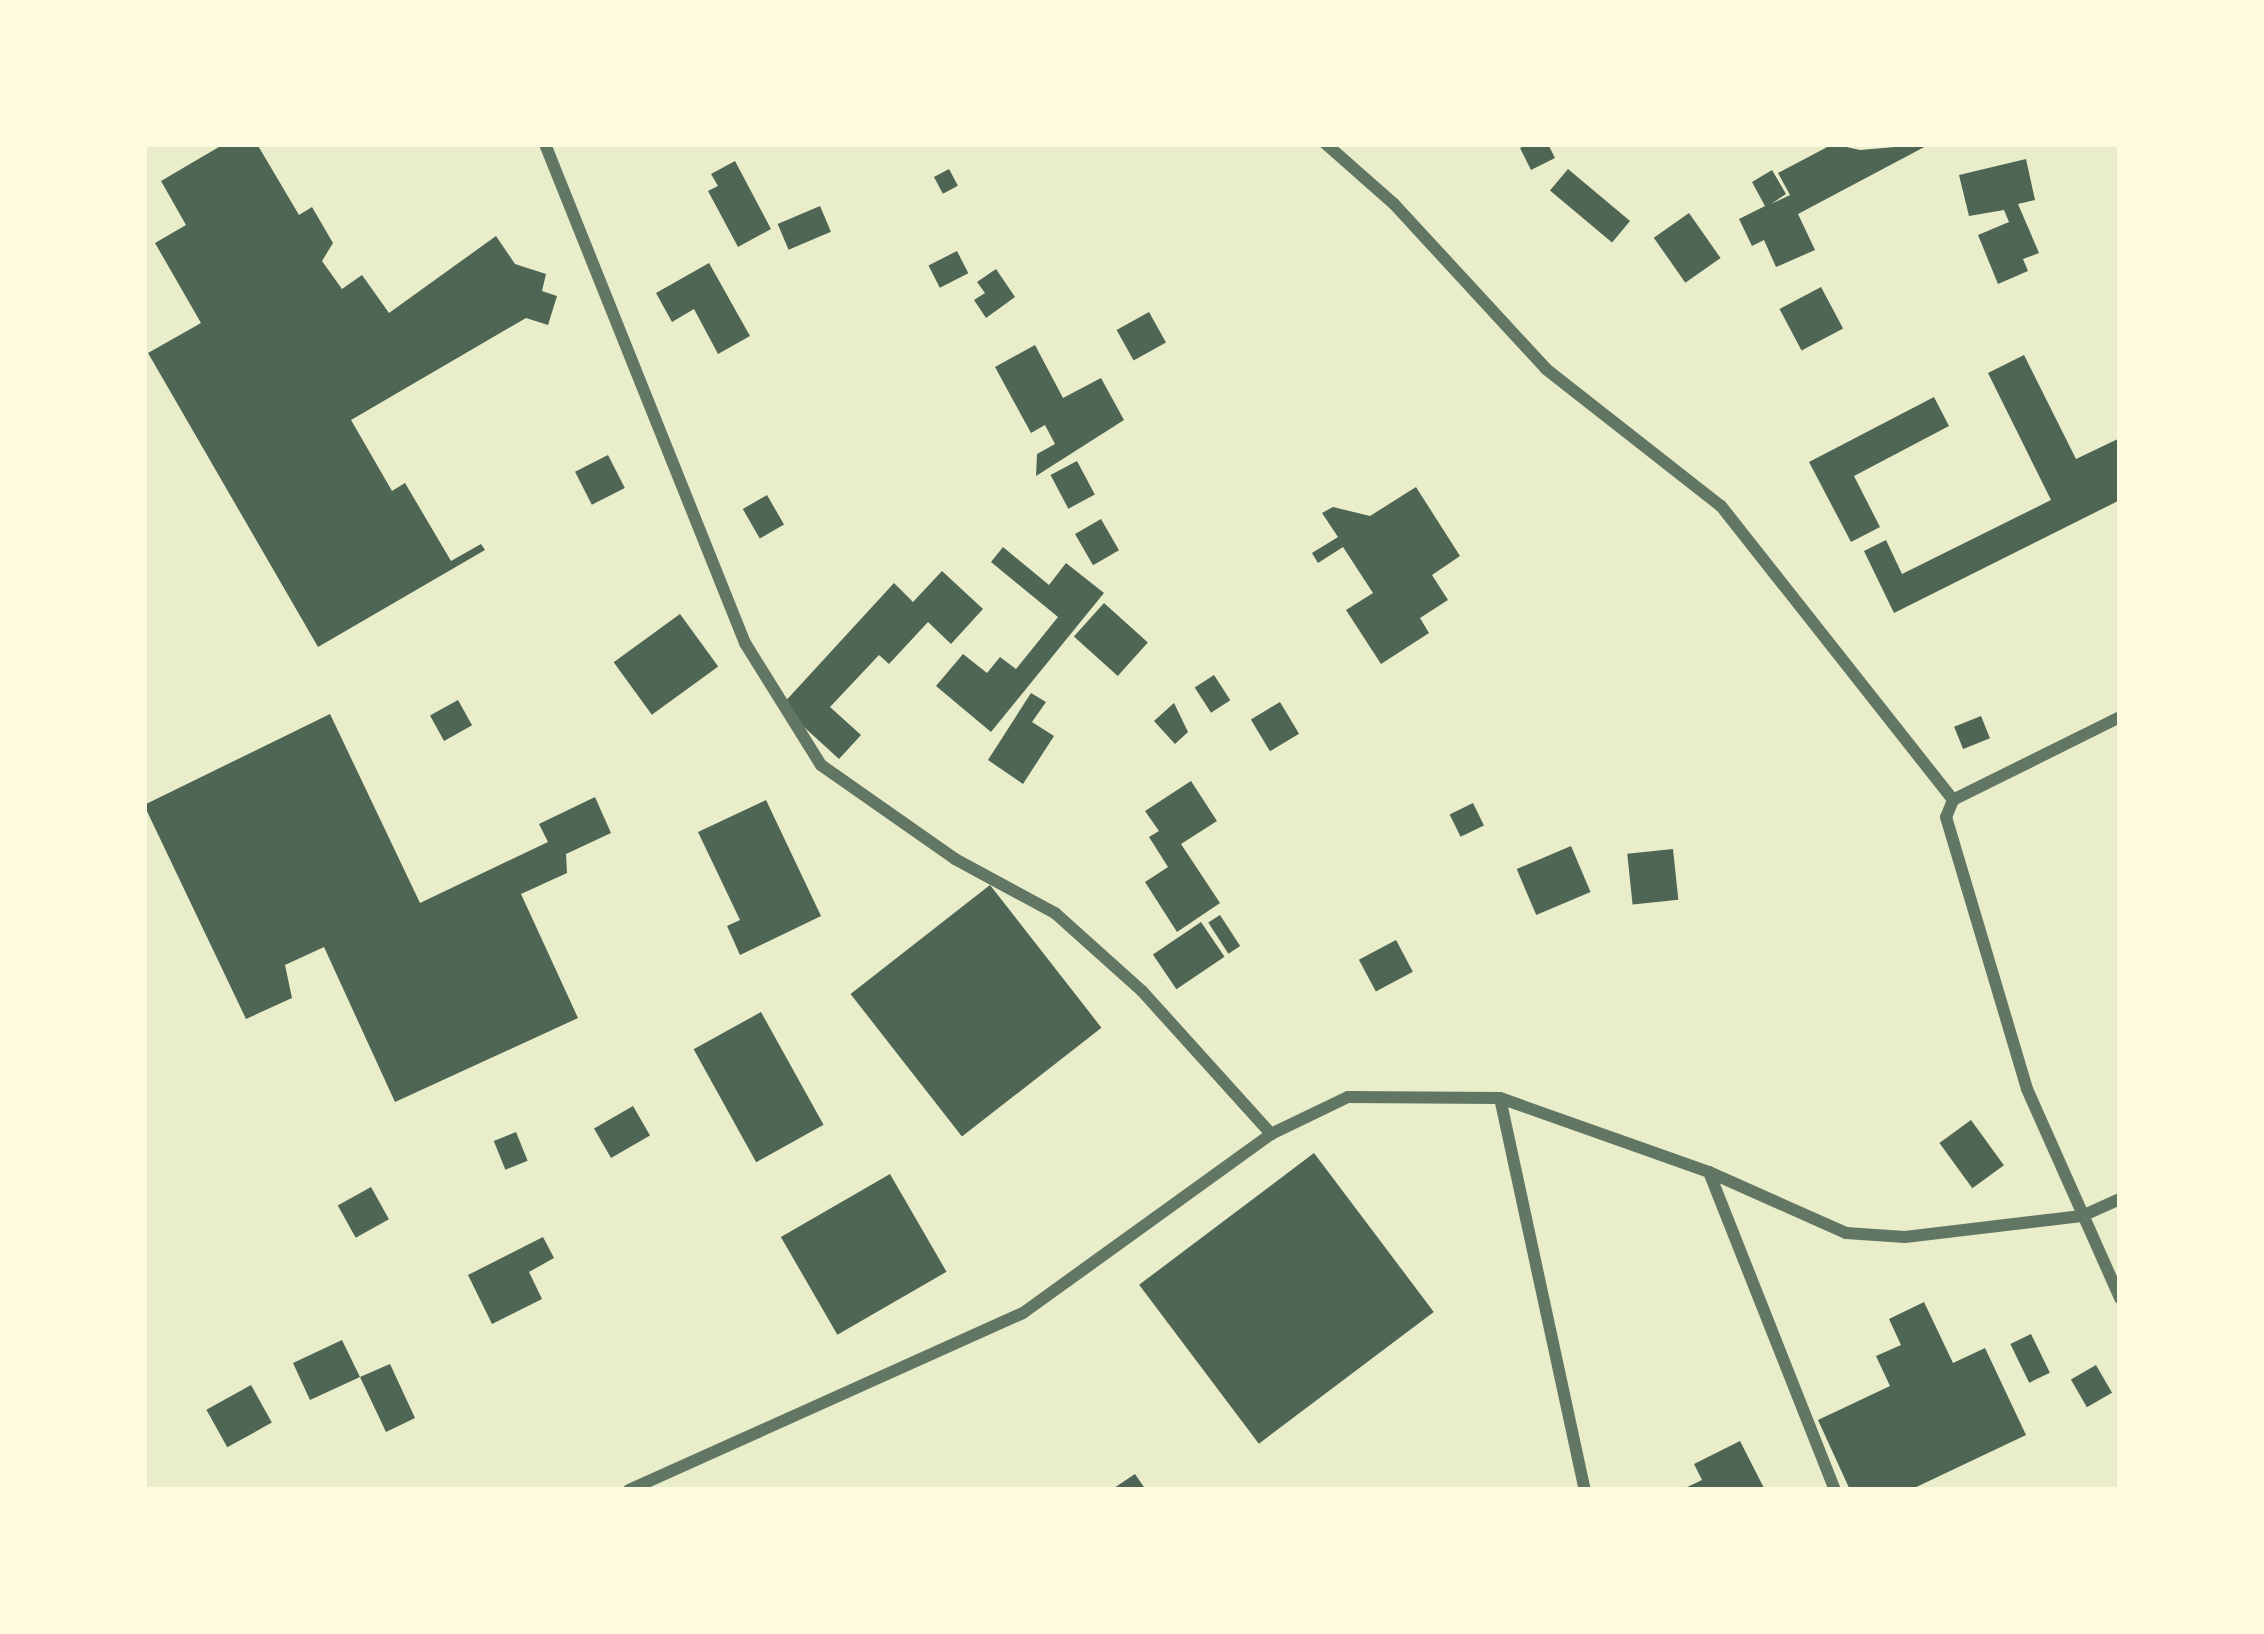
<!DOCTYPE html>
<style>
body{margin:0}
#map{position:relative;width:2264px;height:1634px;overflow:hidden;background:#e9edc9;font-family:"Titillium Web",sans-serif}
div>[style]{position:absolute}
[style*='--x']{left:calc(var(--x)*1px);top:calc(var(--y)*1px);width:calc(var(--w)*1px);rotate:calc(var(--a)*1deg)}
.building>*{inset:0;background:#4f6655;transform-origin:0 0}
.minor>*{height:12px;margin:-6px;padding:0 6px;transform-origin:6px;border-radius:6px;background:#617663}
span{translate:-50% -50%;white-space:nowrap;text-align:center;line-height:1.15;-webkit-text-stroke:12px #fefae0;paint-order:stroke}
.frame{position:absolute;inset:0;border:147px solid #fefae0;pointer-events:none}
</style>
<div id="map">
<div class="building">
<div style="clip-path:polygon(224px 144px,257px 144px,299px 215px,312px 207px,333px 243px,322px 261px,342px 289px,362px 275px,389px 313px,496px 236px,515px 264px,546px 274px,542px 291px,557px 296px,548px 325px,526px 318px,351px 420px,392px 491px,405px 483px,451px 561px,481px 544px,485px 550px,318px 647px,148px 353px,201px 323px,155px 243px,186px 225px,161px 181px)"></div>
<div style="clip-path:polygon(1529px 144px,1548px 144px,1555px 158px,1531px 170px,1520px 148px)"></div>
<div style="clip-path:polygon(1833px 144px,1860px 150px,1930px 144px,1798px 214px,1815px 250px,1776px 267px,1764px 240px,1752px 246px,1739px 219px,1765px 206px,1752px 182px,1772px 170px,1786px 194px,1771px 204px,1790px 195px,1778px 173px)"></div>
<div style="clip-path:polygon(2026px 159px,2035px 200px,2018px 204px,2039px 253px,2023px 259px,2028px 271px,1998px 284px,1978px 235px,2009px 222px,2004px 210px,1969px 216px,1959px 175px)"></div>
<div style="clip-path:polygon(735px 161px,771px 229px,738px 247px,708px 191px,718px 186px,711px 174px)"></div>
<div style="left:949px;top:169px;width:19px;height:17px;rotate:62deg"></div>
<div style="left:1568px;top:169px;width:81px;height:28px;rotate:40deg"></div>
<div style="left:820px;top:206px;width:28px;height:46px;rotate:67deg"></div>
<div style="left:1689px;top:213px;width:55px;height:43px;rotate:55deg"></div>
<div style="left:957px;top:251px;width:25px;height:32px;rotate:63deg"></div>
<div style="clip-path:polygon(709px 263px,750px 336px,718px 354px,694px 309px,672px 322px,656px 293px)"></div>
<div style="clip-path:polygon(996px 269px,1015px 297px,986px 318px,974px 300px,985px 293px,977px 282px)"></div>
<div style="left:1821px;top:287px;width:47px;height:47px;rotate:62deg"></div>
<div style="left:1149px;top:312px;width:35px;height:37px;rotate:61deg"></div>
<div style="clip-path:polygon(1035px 345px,1063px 398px,1101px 378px,1124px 420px,1036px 476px,1037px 454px,1055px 444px,1045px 425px,1031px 433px,995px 367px)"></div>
<div style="clip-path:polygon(2024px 355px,2076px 459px,2120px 438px,2120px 500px,1894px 613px,1864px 551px,1886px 540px,1902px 574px,2051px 500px,1988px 373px)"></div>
<div style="clip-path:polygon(1934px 397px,1949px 426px,1854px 476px,1880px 527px,1851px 542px,1809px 462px)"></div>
<div style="left:608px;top:455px;width:37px;height:37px;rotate:63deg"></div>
<div style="left:1077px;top:461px;width:38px;height:30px;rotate:62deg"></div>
<div style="clip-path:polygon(1416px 487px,1460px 556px,1432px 575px,1448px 600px,1420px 618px,1429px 633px,1381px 664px,1346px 610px,1373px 593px,1343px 547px,1318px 563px,1312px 553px,1338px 537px,1322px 513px,1333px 507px,1370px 516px)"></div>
<div style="left:767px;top:495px;width:34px;height:28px;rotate:60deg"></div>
<div style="left:1101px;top:519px;width:36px;height:30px;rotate:60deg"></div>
<div style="clip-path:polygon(1003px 547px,1049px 585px,1066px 563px,1104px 593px,991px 732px,936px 686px,963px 654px,987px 673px,1000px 657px,1016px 669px,1058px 617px,991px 562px)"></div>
<div style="clip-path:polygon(942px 571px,983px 609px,951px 644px,928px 622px,889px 664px,879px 655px,830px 707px,861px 735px,839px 759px,781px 706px,894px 583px,913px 602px)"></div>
<div style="left:1104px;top:603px;width:59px;height:45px;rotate:42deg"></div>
<div style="left:680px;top:614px;width:65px;height:82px;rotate:54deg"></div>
<div style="left:1214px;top:675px;width:30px;height:23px;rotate:57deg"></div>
<div style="clip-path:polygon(1031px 693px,1046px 702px,1032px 722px,1054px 736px,1023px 784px,988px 760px)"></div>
<div style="left:458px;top:700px;width:29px;height:32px;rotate:61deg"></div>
<div style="left:1280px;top:702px;width:37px;height:34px;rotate:59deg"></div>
<div style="clip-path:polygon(1174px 703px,1188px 732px,1175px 744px,1154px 721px)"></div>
<div style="clip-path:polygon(330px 714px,420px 903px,548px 842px,539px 824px,595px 797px,611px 833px,566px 854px,567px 873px,521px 894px,578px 1018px,395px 1102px,324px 947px,285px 965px,292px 998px,246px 1019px,144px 805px)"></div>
<div style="left:1981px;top:716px;width:24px;height:29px;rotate:68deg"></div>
<div style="clip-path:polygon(1191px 781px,1217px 821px,1181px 844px,1220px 903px,1177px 932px,1145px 882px,1168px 867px,1149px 837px,1159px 831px,1145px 811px)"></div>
<div style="clip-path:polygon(766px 800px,821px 916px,740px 955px,727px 926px,740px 920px,698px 832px)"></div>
<div style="left:1473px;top:803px;width:25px;height:26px;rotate:64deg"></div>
<div style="left:1571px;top:846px;width:50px;height:59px;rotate:67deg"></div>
<div style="left:1673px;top:849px;width:51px;height:46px;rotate:84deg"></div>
<div style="left:990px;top:885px;width:181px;height:177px;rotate:52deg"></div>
<div style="left:1220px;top:915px;width:37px;height:14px;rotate:57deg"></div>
<div style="left:1201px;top:922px;width:42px;height:58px;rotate:56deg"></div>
<div style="left:1396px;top:940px;width:36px;height:42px;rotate:62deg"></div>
<div style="left:761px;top:1012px;width:129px;height:77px;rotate:61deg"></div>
<div style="left:633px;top:1106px;width:34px;height:45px;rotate:60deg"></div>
<div style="left:1971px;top:1120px;width:56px;height:39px;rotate:54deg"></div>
<div style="left:516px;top:1132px;width:31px;height:24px;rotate:68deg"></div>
<div style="left:1314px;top:1153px;width:199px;height:219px;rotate:53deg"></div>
<div style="left:890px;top:1174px;width:113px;height:126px;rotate:60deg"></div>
<div style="left:371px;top:1187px;width:37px;height:38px;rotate:61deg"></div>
<div style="clip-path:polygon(543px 1237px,554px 1258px,529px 1272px,542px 1299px,492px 1324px,468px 1275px)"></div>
<div style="clip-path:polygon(1924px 1302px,1953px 1363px,1985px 1348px,2026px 1435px,1910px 1490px,1850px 1490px,1818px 1420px,1890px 1386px,1876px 1356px,1901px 1345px,1889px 1319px)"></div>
<div style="left:2031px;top:1334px;width:43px;height:23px;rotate:64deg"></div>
<div style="clip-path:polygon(342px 1340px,360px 1377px,390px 1364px,415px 1418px,386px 1432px,360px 1377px,310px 1400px,293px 1363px)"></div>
<div style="left:2096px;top:1365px;width:32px;height:29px;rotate:60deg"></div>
<div style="left:251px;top:1385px;width:43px;height:51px;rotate:61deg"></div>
<div style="clip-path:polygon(1740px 1441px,1765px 1490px,1681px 1490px,1702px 1480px,1694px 1464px)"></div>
<div style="clip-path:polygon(1135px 1474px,1146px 1490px,1111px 1490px)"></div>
</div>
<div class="minor">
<div style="--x:545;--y:144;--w:538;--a:68.16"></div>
<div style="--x:745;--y:643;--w:144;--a:58.1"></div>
<div style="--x:821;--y:765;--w:164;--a:35"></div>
<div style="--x:955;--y:859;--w:114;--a:28.4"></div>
<div style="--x:1055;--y:913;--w:117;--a:41.9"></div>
<div style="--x:1142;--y:991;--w:193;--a:47.9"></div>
<div style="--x:1326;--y:144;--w:91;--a:41.4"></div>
<div style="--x:1394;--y:204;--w:224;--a:47.3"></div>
<div style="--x:1546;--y:369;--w:222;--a:38.1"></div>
<div style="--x:1721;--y:506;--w:375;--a:51.7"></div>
<div style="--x:2120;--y:717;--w:186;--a:153.6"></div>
<div style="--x:1953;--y:800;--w:18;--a:112"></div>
<div style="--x:1946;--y:817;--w:284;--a:73.4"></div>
<div style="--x:2027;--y:1089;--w:229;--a:66"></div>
<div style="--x:1500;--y:1098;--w:401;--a:77.8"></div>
<div style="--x:1709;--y:1172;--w:342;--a:68.4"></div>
<div style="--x:629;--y:1490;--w:432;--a:-24.2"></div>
<div style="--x:1023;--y:1313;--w:306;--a:-35.8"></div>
<div style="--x:1271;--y:1134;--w:85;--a:-25.7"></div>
<div style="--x:1348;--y:1097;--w:152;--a:0.4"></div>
<div style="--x:1500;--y:1098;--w:222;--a:19.5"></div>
<div style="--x:1709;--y:1172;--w:150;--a:24"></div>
<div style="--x:1846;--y:1233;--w:59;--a:3.9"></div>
<div style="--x:1905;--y:1237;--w:178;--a:-6.8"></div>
<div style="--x:2082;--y:1216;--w:42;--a:-24.1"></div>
</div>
<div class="frame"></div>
</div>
